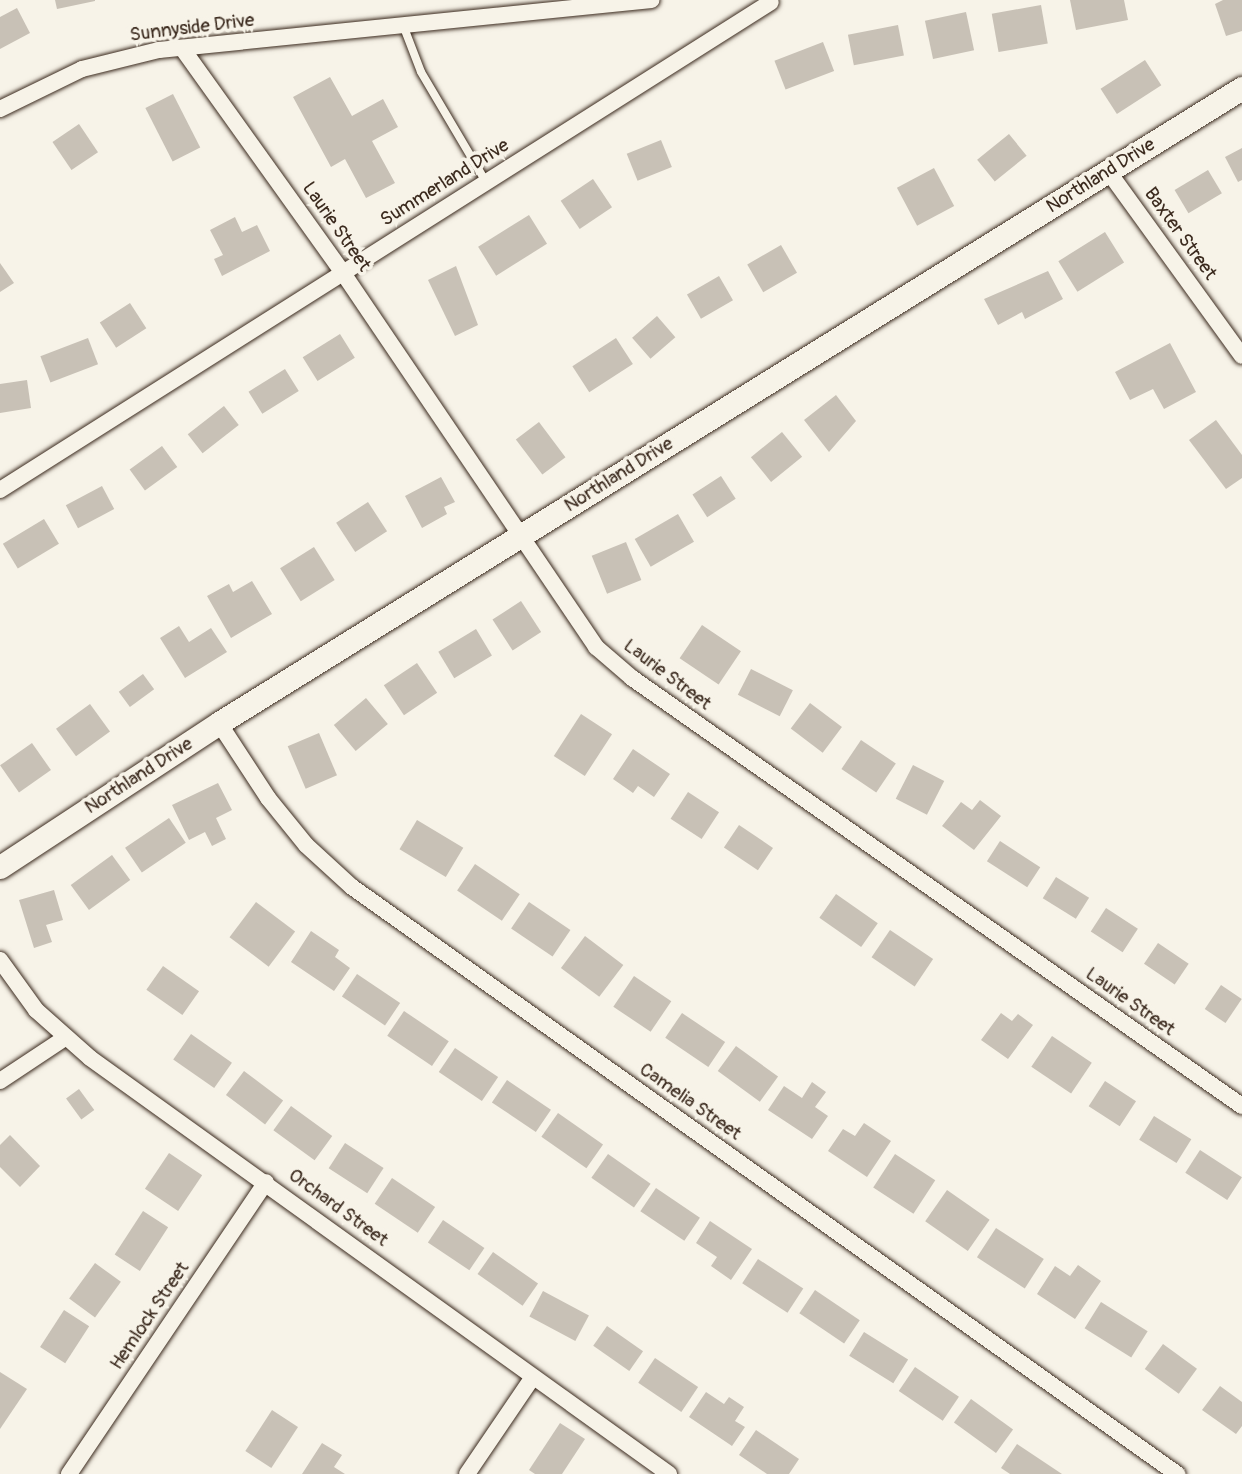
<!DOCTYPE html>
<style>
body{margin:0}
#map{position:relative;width:1242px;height:1474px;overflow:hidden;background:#f7f3e8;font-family:Pangolin,sans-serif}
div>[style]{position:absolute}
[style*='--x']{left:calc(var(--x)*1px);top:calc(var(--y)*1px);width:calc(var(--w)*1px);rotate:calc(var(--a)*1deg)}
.building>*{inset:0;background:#c8c1b6;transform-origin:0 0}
.roads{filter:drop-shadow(0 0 2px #3b2a1e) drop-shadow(0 0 2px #3b2a1e)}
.lane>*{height:8px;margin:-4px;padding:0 4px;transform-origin:4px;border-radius:4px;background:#f7f3e8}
.street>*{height:16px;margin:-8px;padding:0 8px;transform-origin:8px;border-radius:8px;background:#f7f3e8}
.secondary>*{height:23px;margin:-11.5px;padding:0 11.5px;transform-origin:11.5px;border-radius:11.5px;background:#f7f3e8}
span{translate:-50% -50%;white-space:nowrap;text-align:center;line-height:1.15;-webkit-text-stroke:7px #f7f3e8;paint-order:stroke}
.street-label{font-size:19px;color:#3b2a1e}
</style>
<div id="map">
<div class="building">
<div style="clip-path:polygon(55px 0,95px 0,95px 1px,57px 9px)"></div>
<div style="clip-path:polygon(1070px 0,1124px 0,1128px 20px,1076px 30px)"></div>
<div style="clip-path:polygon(1223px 0,1242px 0,1242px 31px,1226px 36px,1215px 4px)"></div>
<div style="left:1041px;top:5px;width:39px;height:50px;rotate:80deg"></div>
<div style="clip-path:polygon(17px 8px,30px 33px,0 49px,0 17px)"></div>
<div style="left:966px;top:12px;width:39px;height:42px;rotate:78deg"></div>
<div style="left:898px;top:25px;width:31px;height:51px;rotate:79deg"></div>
<div style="left:823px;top:42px;width:31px;height:52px;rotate:69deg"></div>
<div style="left:1145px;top:60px;width:30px;height:53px;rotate:57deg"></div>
<div style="clip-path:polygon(330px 77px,352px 116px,383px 99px,398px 127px,372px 141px,395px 183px,366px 198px,345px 159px,331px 167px,293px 97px)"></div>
<div style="left:173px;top:94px;width:60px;height:31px;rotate:63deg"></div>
<div style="left:79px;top:124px;width:34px;height:32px;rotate:56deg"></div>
<div style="left:1009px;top:134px;width:28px;height:41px;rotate:51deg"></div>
<div style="left:661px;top:140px;width:29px;height:37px;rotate:68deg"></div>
<div style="clip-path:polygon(1242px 148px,1242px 180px,1238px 182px,1225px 157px)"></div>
<div style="left:934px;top:168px;width:43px;height:42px;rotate:62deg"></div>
<div style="left:1208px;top:170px;width:27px;height:39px;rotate:59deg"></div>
<div style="left:593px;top:179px;width:34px;height:39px;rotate:56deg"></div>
<div style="left:529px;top:215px;width:34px;height:60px;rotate:58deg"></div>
<div style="clip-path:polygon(235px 217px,242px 232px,257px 225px,270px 251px,222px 276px,214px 259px,223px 255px,210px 230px)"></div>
<div style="left:1105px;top:232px;width:36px;height:55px;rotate:58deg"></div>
<div style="left:781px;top:245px;width:32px;height:39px;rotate:60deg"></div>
<div style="clip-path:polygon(0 263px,14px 283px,0 292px)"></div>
<div style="clip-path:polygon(456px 266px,478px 325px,455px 336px,428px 280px)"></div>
<div style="clip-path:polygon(1048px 271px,1063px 299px,1025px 319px,1022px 312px,998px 325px,984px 299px)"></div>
<div style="left:719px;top:276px;width:28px;height:37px;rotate:60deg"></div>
<div style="left:130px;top:303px;width:30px;height:36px;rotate:57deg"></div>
<div style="left:657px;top:316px;width:28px;height:33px;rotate:49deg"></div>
<div style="left:340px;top:334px;width:28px;height:44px;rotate:58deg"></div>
<div style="left:88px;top:338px;width:28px;height:51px;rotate:69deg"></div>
<div style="left:616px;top:338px;width:31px;height:52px;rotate:57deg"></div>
<div style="clip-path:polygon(1170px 343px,1196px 392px,1164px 409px,1153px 389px,1130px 400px,1115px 372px)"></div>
<div style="left:285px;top:369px;width:26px;height:43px;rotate:58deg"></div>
<div style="clip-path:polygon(27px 380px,31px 408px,0 413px,0 384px)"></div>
<div style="clip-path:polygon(836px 395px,856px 421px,829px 452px,804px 420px)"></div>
<div style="left:224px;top:406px;width:24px;height:46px;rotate:52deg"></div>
<div style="clip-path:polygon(1216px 420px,1242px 455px,1242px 478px,1226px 489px,1189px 440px)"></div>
<div style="left:539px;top:422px;width:44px;height:29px;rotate:53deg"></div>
<div style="left:782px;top:432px;width:32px;height:40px;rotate:51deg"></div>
<div style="left:162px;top:446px;width:26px;height:40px;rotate:54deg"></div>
<div style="left:721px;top:476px;width:27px;height:34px;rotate:57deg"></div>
<div style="clip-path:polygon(441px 477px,455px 502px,444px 507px,447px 514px,422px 528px,405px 496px)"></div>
<div style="left:102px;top:486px;width:26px;height:41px;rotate:62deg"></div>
<div style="left:368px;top:502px;width:35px;height:38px;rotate:57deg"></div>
<div style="left:678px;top:514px;width:32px;height:50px;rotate:60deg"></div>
<div style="left:44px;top:519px;width:29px;height:48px;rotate:59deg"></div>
<div style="left:626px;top:542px;width:41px;height:37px;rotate:68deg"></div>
<div style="left:314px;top:547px;width:39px;height:40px;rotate:58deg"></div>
<div style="clip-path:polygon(252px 581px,272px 614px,231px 638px,207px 596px,229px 584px,233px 592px)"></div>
<div style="left:521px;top:601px;width:37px;height:34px;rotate:57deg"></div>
<div style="left:702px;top:625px;width:47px;height:40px;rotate:34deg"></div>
<div style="clip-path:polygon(179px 626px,189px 642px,211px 628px,227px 652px,185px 678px,160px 638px)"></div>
<div style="left:476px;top:629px;width:31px;height:44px;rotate:59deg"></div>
<div style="left:417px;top:663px;width:36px;height:40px;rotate:56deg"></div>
<div style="left:751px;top:669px;width:47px;height:29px;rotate:27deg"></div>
<div style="left:143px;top:674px;width:19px;height:30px;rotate:54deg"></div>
<div style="left:366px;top:698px;width:34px;height:42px;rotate:50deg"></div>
<div style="left:810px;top:703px;width:40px;height:32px;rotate:37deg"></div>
<div style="left:90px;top:704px;width:34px;height:42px;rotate:54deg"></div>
<div style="left:581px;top:714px;width:37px;height:50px;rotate:33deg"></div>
<div style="left:319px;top:733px;width:46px;height:34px;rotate:67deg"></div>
<div style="left:861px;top:740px;width:42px;height:35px;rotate:34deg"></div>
<div style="left:32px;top:743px;width:33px;height:39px;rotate:55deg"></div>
<div style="clip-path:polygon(633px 749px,670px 774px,654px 797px,638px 786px,633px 793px,613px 779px)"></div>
<div style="left:913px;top:765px;width:35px;height:38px;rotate:27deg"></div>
<div style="clip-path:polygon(218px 783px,232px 810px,216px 818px,226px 839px,212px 846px,205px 832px,189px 840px,172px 805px)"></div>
<div style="left:688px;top:792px;width:37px;height:32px;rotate:33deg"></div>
<div style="clip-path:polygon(980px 800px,1001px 816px,974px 850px,942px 826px,961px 802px,972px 810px)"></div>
<div style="left:169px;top:818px;width:30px;height:53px;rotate:56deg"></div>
<div style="left:417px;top:820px;width:54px;height:34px;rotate:31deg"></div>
<div style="left:739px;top:825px;width:41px;height:27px;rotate:34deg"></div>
<div style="left:1000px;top:841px;width:48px;height:24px;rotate:33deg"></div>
<div style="left:112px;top:855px;width:31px;height:51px;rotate:54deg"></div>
<div style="left:475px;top:864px;width:54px;height:32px;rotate:34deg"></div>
<div style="left:1056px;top:877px;width:39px;height:25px;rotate:32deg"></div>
<div style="clip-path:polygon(54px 890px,63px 920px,46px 925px,52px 942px,34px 948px,19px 900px)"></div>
<div style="left:836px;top:894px;width:51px;height:29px;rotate:35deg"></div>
<div style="left:256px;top:902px;width:49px;height:44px;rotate:37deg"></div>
<div style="left:529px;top:902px;width:50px;height:32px;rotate:34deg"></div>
<div style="left:1106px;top:908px;width:38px;height:28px;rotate:33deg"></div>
<div style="left:890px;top:930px;width:52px;height:33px;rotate:34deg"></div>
<div style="clip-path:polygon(311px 931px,339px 950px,335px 957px,350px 968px,334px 991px,291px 962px)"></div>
<div style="left:585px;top:936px;width:48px;height:40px;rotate:37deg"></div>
<div style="left:1158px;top:943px;width:37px;height:25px;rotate:34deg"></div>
<div style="left:163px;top:966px;width:44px;height:29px;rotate:35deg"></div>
<div style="left:357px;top:974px;width:52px;height:27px;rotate:34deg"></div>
<div style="left:634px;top:976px;width:45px;height:37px;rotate:34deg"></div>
<div style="left:1221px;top:985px;width:25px;height:29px;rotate:34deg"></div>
<div style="left:404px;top:1011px;width:54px;height:30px;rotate:34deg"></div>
<div style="left:682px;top:1013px;width:52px;height:30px;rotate:34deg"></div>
<div style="clip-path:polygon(1001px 1013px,1012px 1021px,1018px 1014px,1033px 1025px,1008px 1059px,981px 1040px)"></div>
<div style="left:191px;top:1034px;width:50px;height:31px;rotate:35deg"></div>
<div style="left:1052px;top:1036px;width:48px;height:37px;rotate:34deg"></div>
<div style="left:736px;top:1046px;width:52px;height:31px;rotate:36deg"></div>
<div style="left:455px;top:1048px;width:52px;height:29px;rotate:34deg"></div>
<div style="left:244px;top:1071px;width:49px;height:30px;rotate:37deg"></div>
<div style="left:507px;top:1080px;width:53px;height:27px;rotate:34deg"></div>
<div style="left:1105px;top:1081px;width:37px;height:30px;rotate:33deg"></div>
<div style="clip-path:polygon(812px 1082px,826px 1092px,815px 1107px,828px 1116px,812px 1139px,768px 1110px,784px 1086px,802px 1098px)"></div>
<div style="left:79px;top:1089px;width:26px;height:16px;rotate:54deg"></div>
<div style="left:291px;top:1106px;width:51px;height:30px;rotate:36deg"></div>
<div style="left:558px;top:1113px;width:55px;height:29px;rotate:35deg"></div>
<div style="left:1154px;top:1116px;width:44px;height:28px;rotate:32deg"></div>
<div style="clip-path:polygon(864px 1123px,891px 1141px,867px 1177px,828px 1151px,843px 1129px,855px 1136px)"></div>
<div style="clip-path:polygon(10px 1135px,40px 1166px,20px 1187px,0 1167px,0 1145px)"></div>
<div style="left:345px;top:1143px;width:46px;height:30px;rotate:33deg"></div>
<div style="left:1200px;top:1150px;width:50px;height:27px;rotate:33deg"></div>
<div style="left:169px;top:1153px;width:40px;height:43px;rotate:34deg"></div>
<div style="left:608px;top:1154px;width:52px;height:29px;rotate:35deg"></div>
<div style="left:895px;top:1154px;width:48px;height:40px;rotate:33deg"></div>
<div style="left:392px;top:1178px;width:52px;height:31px;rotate:34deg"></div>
<div style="left:656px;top:1188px;width:53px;height:28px;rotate:34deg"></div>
<div style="left:947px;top:1190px;width:52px;height:38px;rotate:35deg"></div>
<div style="left:143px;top:1211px;width:30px;height:52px;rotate:33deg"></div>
<div style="left:443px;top:1220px;width:50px;height:27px;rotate:34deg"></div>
<div style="clip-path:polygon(710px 1221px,752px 1249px,731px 1280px,711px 1266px,717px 1257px,696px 1243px)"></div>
<div style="left:996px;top:1228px;width:57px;height:35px;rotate:33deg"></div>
<div style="left:493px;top:1252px;width:55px;height:27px;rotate:35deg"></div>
<div style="left:758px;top:1259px;width:54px;height:29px;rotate:33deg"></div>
<div style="left:95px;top:1263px;width:32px;height:44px;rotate:36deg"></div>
<div style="clip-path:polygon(1078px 1265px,1101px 1281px,1075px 1319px,1037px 1294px,1055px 1266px,1070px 1276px)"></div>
<div style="left:815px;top:1290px;width:54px;height:28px;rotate:34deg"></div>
<div style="left:543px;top:1291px;width:52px;height:29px;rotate:28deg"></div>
<div style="left:1101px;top:1302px;width:55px;height:31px;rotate:32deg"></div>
<div style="left:64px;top:1310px;width:30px;height:44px;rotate:33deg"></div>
<div style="left:607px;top:1326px;width:44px;height:24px;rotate:35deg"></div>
<div style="left:864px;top:1332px;width:52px;height:28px;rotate:32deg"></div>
<div style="left:1163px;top:1344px;width:42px;height:31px;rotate:36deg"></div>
<div style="left:655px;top:1358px;width:52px;height:30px;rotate:34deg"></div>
<div style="left:915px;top:1367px;width:53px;height:29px;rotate:34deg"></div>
<div style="clip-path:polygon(0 1372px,27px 1389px,0 1429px)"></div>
<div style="clip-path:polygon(1220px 1386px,1242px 1402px,1242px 1426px,1236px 1434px,1202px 1410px)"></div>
<div style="clip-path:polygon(706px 1392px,724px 1404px,729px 1397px,744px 1407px,735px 1421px,745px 1427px,732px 1446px,689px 1417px)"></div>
<div style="left:971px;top:1399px;width:52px;height:29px;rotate:36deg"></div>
<div style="left:272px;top:1410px;width:31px;height:49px;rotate:33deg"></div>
<div style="clip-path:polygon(560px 1423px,585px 1439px,562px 1474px,535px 1474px,529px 1470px)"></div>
<div style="clip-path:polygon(756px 1430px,799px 1459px,789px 1474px,767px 1474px,739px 1455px)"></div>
<div style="clip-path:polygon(322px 1443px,342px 1455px,334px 1467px,345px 1474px,302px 1474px)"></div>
<div style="clip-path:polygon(1017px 1444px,1062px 1474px,1010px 1474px,1001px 1468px)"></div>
</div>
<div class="roads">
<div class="lane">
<div style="--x:403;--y:25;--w:50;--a:69"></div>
<div style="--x:421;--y:72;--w:128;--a:59.4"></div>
</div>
<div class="street">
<div style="--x:182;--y:48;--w:277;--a:54.4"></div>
<div style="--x:343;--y:273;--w:452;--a:55.9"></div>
<div style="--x:596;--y:647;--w:48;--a:40.7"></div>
<div style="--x:632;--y:678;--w:745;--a:35.06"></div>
<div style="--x:0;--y:109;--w:91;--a:-26"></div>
<div style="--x:82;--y:69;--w:79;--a:-13.9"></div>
<div style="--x:159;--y:50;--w:495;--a:-5.8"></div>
<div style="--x:1108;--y:171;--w:228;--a:54.1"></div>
<div style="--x:0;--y:490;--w:912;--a:-32.33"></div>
<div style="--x:219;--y:723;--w:90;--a:56.8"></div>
<div style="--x:268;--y:798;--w:60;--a:51"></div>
<div style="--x:306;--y:845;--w:62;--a:42.4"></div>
<div style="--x:352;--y:887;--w:1013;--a:35.43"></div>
<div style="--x:0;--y:960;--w:62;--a:54.2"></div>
<div style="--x:36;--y:1010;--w:72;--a:41.6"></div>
<div style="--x:90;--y:1058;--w:713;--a:35.7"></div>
<div style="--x:0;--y:1081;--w:78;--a:-33.5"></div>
<div style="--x:69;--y:1474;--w:352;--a:-56"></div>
<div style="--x:467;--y:1474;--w:117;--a:-55.8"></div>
</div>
<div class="secondary">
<div style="--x:0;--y:867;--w:262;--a:-33.3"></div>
<div style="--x:219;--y:723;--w:1204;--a:-31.83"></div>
</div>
</div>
<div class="street-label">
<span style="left:192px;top:28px;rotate:-7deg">Sunnyside Drive</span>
<span style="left:1101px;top:176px;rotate:-32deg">Northland Drive</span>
<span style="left:445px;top:183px;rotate:-32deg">Summerland Drive</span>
<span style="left:336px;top:227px;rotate:55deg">Laurie Street</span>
<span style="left:1180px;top:234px;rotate:54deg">Baxter Street</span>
<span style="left:619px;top:475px;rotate:-32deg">Northland Drive</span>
<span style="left:667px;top:675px;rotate:37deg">Laurie Street</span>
<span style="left:139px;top:776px;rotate:-33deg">Northland Drive</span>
<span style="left:1130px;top:1002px;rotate:35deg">Laurie Street</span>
<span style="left:690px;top:1102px;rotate:35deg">Camelia Street</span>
<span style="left:338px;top:1208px;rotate:36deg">Orchard Street</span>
<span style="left:150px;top:1316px;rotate:-56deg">Hemlock Street</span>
</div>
</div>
